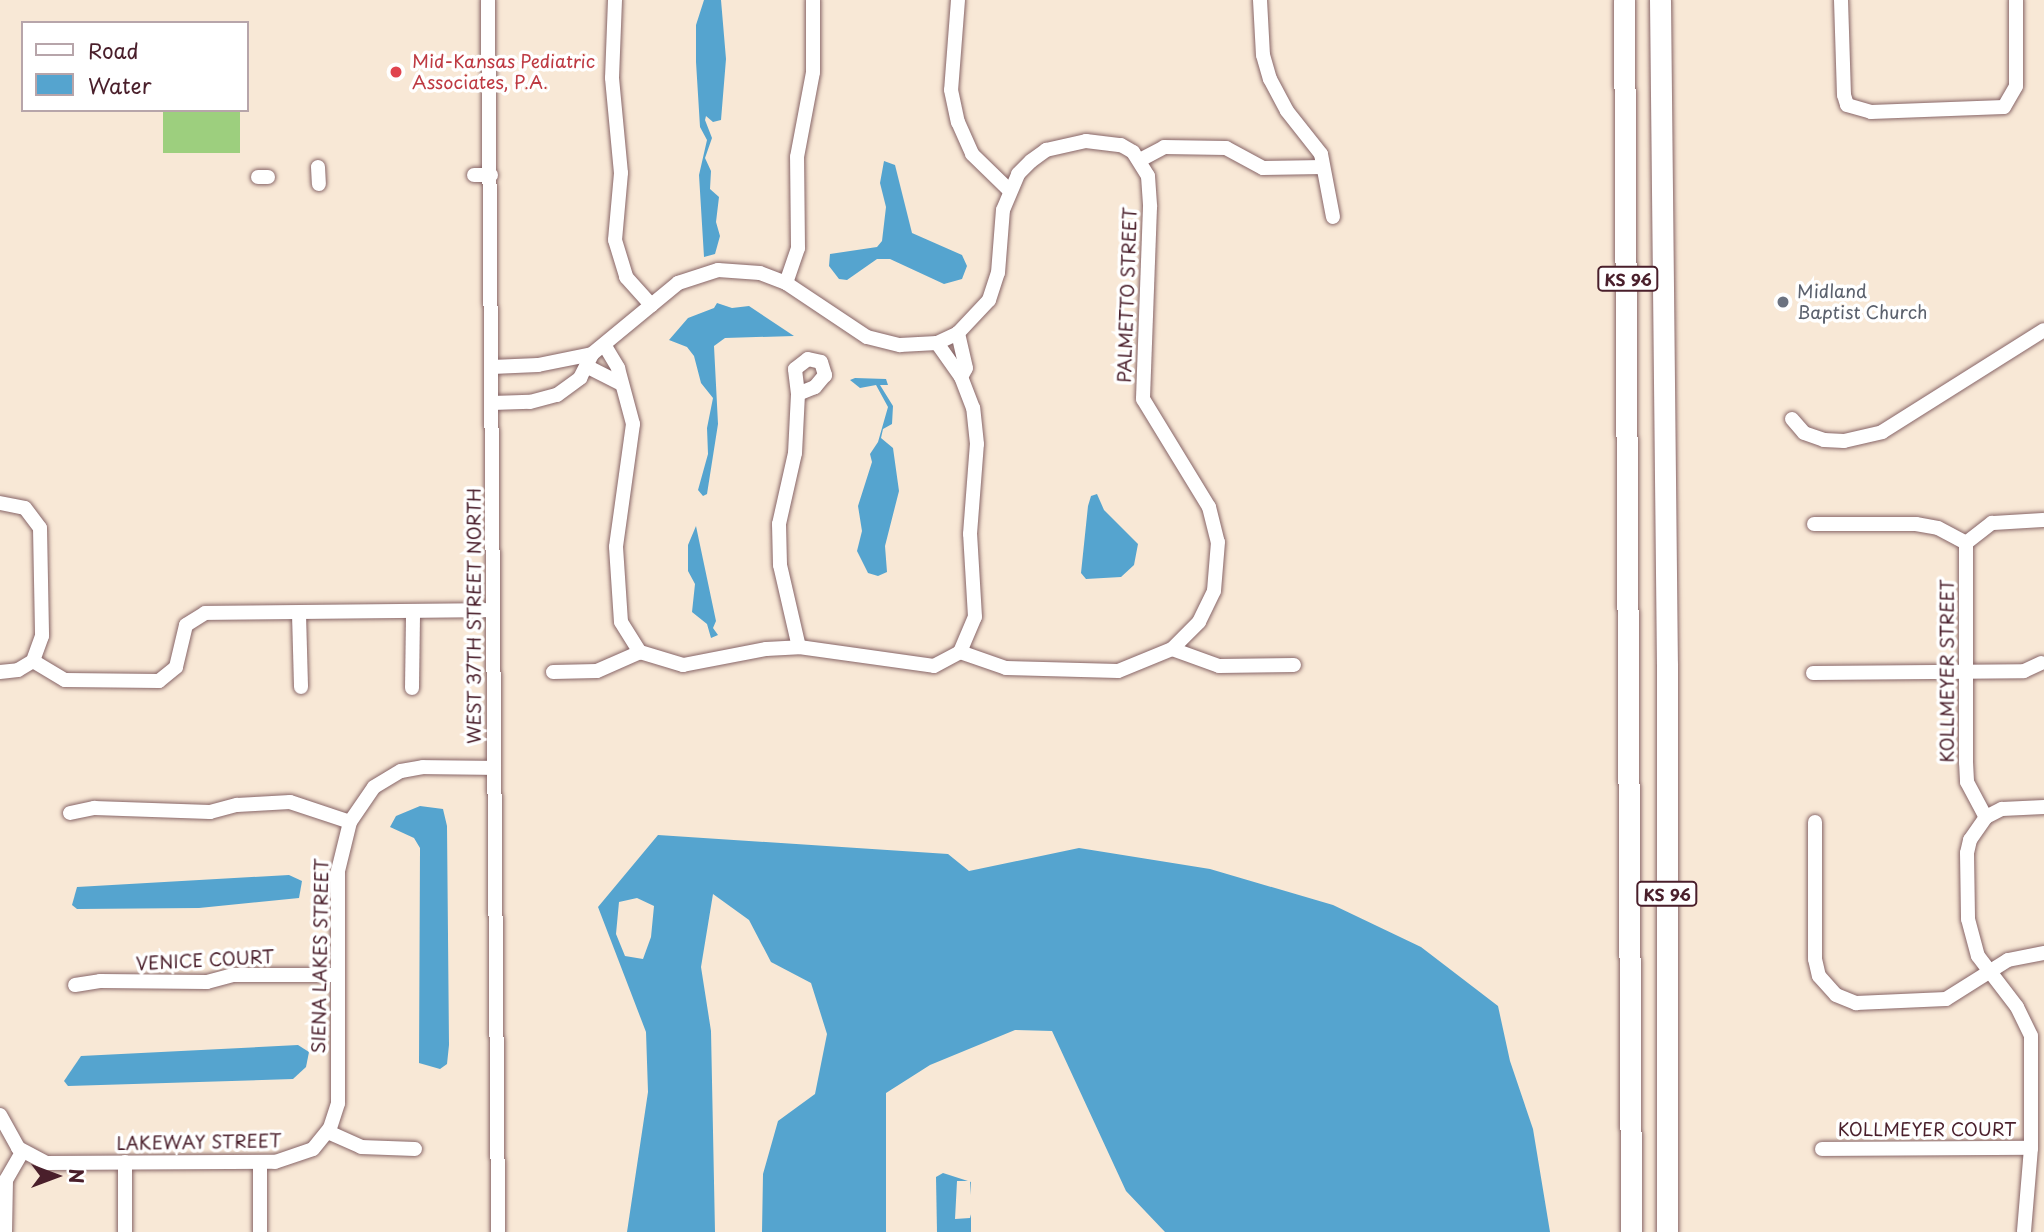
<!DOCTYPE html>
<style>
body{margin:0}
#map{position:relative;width:2044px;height:1232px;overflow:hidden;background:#f8e8d6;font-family:"Playpen Sans",sans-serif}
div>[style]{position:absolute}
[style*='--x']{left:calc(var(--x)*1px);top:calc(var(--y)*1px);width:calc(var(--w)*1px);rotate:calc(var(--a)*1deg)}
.green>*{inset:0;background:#9dcf7e;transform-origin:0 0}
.water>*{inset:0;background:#55a4cf}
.pier>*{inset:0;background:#f8e8d6}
.roads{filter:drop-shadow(0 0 2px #876567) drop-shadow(0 0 2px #876567)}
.minor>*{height:14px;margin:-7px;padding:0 7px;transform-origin:7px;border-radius:7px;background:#fff}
.highway>*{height:21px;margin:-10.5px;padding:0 10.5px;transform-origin:10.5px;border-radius:10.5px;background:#fff}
.dots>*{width:19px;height:19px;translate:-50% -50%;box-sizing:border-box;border:4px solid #fff;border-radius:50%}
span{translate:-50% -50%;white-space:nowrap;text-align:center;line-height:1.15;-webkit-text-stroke:7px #fff;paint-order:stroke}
.shield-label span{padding:2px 5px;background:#fff;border:2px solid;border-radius:5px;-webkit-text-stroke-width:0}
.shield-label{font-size:16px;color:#4a1f2b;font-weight:700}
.health-label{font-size:18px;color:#be3a42}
.left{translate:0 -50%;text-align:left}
.worship-label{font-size:18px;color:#5b616d}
.street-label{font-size:18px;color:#4a1f2b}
.legend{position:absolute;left:21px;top:21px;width:228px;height:91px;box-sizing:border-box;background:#fff;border:2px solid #b7a5aa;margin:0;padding:9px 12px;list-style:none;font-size:21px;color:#4a1f2b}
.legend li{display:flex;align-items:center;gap:14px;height:35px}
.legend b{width:35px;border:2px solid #b7a5aa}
.north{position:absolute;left:21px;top:1141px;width:70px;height:70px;-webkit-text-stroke:5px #fff;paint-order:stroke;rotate:90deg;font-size:19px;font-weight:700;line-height:28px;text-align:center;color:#4a1f2b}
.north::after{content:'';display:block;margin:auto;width:24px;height:32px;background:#4a1f2b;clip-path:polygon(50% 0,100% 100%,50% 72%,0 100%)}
</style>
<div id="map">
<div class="green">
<div style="left:163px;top:110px;width:77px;height:43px"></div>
</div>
<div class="water">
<div style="clip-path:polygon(704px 0,721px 0,726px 59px,721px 120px,713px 122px,706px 116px,705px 120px,712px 138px,705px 158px,711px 171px,710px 189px,719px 197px,716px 222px,720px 236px,715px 254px,704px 257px,699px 175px,707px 140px,700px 127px,696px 62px,696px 25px)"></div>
<div style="clip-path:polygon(884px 161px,895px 165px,912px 233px,962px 255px,967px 266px,962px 279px,944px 284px,890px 259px,877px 259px,847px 280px,839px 279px,829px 266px,830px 254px,877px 247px,882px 241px,886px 207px,880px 183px)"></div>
<div style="clip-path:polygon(717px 303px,732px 308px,749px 306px,794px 336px,725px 338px,714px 346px,718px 424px,707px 494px,703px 496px,698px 490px,708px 454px,707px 428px,713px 398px,701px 383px,694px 356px,687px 347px,669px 340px,688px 318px,714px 308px)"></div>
<div style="clip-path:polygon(855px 378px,886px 379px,888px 385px,880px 385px,893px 406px,892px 424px,883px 429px,881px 438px,893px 448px,899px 491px,885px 546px,887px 572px,878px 576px,868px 573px,857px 551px,862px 531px,858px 506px,872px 462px,870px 454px,878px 442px,888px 407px,876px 385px,860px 388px,850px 380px)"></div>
<div style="clip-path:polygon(1097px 494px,1104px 510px,1138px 544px,1134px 565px,1121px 577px,1086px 579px,1081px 573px,1088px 506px,1091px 496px)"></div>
<div style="clip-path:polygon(696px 526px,716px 621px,713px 628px,718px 635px,711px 638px,707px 624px,692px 612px,695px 584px,688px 571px,688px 545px)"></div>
<div style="clip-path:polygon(420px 806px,443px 809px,447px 826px,449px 1045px,447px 1064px,440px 1069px,419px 1063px,420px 848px,414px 838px,390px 827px,396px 816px)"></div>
<div style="clip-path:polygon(evenodd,658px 835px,948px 854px,969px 871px,1079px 848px,1210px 869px,1333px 905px,1421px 947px,1498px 1006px,1510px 1061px,1533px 1129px,1550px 1232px,1165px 1232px,1126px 1191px,1052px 1031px,1015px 1030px,930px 1065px,886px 1093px,886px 1232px,762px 1232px,763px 1174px,778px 1121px,815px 1094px,827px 1034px,811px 983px,771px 962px,749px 920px,713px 894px,701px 967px,711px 1031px,715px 1232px,627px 1232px,648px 1092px,646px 1032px,598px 907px,658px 835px,637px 898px,654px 906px,651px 937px,643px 959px,625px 956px,616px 934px,619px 902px,637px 898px)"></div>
<div style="clip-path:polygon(289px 875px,302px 881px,299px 898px,199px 908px,77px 909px,72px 905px,77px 887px)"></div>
<div style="clip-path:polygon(298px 1045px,309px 1052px,306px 1067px,293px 1079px,68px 1086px,64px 1081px,81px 1056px)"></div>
<div style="clip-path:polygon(943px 1173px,971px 1182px,971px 1232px,937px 1232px,936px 1177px)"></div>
</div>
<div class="pier">
<div style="clip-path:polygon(957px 1181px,970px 1181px,971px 1195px,976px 1195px,970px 1218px,955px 1219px)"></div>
</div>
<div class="roads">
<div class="minor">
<div style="--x:488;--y:0;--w:1232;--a:89.53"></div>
<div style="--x:615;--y:0;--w:78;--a:92.2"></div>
<div style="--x:612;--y:78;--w:95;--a:84.6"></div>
<div style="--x:621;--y:173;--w:67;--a:95.1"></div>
<div style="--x:615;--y:240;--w:39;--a:73"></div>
<div style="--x:626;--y:277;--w:38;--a:48"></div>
<div style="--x:958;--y:0;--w:90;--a:94.4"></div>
<div style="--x:951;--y:90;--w:33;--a:78"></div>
<div style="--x:958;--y:122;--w:35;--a:66"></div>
<div style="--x:972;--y:154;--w:52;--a:44.2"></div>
<div style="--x:1260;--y:0;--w:55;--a:86.9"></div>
<div style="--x:1263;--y:55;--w:25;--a:74"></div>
<div style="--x:1270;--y:79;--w:36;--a:62"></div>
<div style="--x:1287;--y:111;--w:55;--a:51.7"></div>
<div style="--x:1321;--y:154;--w:64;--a:79.2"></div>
<div style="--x:1841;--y:0;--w:95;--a:88.2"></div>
<div style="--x:1844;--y:95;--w:10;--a:73"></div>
<div style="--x:1847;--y:105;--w:25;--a:16"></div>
<div style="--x:1871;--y:112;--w:133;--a:-2.2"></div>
<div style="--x:2004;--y:107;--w:24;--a:-60"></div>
<div style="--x:2016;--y:86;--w:86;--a:-90"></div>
<div style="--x:1140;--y:160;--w:27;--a:-28"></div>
<div style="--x:1164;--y:147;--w:62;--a:0.9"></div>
<div style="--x:1226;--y:148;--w:42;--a:28.4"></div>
<div style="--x:1263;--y:168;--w:60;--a:-1"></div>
<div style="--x:318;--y:167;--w:17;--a:87"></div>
<div style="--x:474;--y:175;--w:17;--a:0"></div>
<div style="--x:258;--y:177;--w:10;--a:0"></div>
<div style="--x:786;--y:283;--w:37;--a:-71"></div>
<div style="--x:798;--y:248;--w:91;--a:-90.6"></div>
<div style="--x:797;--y:157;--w:86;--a:-79.3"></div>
<div style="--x:813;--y:72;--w:72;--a:-90"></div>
<div style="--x:937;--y:343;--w:42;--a:54.8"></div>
<div style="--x:961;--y:377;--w:10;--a:-61"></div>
<div style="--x:966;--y:368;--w:36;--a:-103"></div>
<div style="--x:605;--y:346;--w:26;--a:59"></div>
<div style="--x:618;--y:368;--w:58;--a:75"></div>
<div style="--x:633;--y:424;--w:124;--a:97.9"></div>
<div style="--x:616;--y:547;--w:75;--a:86.2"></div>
<div style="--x:621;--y:622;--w:36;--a:58"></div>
<div style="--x:640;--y:652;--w:45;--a:16.8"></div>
<div style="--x:683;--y:665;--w:85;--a:-10.9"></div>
<div style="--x:766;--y:649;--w:33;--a:-3"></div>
<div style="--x:799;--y:647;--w:136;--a:8"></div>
<div style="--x:934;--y:666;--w:30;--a:-28"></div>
<div style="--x:960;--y:652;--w:38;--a:-67"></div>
<div style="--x:975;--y:617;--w:83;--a:-93.4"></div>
<div style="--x:970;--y:534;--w:90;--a:-85.6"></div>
<div style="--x:977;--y:444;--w:36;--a:-96"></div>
<div style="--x:973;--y:408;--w:33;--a:-111"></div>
<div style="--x:492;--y:367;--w:46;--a:-2.5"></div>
<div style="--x:538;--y:365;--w:55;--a:-11.5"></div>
<div style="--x:592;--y:354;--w:112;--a:-39.5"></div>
<div style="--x:678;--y:283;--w:42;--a:-18"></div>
<div style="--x:718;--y:270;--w:42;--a:4.1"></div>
<div style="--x:760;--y:273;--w:28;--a:21"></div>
<div style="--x:786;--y:283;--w:97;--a:33.7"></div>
<div style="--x:867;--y:337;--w:34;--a:14"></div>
<div style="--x:900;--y:345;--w:37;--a:-3"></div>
<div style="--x:937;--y:343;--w:23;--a:-25"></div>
<div style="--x:958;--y:333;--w:45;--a:-46.8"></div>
<div style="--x:989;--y:300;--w:28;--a:-72"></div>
<div style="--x:998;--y:273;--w:63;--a:-85.5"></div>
<div style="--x:1003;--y:210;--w:39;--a:-67"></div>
<div style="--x:1018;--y:174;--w:18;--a:-45"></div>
<div style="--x:1031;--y:161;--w:19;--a:-36"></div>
<div style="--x:1046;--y:150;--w:41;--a:-12.7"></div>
<div style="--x:1086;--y:141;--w:35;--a:7"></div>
<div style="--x:1121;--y:145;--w:14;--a:30"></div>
<div style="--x:1133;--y:152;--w:28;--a:58"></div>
<div style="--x:1148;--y:176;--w:31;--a:86"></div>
<div style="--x:1150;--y:207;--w:192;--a:92.1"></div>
<div style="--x:1143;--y:399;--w:127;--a:58.6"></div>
<div style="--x:1209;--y:507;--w:36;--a:76"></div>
<div style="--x:1218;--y:542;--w:49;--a:94.7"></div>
<div style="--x:1214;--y:591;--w:34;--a:116"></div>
<div style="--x:1199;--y:622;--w:38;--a:135"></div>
<div style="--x:1172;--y:649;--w:58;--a:157.8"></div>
<div style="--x:1118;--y:671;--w:112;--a:-178.5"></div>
<div style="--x:1006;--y:668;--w:49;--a:-160.8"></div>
<div style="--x:588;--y:367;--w:36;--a:27"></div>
<div style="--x:798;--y:394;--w:25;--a:-97"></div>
<div style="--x:795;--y:369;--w:16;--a:-38"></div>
<div style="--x:808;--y:359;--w:13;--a:13"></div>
<div style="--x:821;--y:362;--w:14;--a:73"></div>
<div style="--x:825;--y:375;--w:16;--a:130"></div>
<div style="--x:815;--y:387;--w:18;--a:158"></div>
<div style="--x:798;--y:394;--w:59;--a:92.9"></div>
<div style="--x:795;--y:453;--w:73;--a:102.7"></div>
<div style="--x:779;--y:524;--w:41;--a:88.6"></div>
<div style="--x:780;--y:565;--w:84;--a:77"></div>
<div style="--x:492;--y:403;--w:38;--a:-2"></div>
<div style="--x:530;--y:402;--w:28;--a:-15"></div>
<div style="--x:557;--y:395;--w:29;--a:-36"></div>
<div style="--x:580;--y:378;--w:27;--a:-63"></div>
<div style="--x:1792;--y:419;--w:18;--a:49"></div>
<div style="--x:1804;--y:433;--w:21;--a:19"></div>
<div style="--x:1824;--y:440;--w:20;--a:3"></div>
<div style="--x:1844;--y:441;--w:39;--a:-13"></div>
<div style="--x:1882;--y:432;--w:191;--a:-32.2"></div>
<div style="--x:0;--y:503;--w:25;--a:11"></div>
<div style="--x:25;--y:508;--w:25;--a:53"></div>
<div style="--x:40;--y:528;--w:108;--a:88.9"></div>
<div style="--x:42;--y:636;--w:27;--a:110"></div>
<div style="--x:1814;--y:524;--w:102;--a:0"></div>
<div style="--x:1916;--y:524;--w:22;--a:10"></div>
<div style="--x:1938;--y:528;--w:32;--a:28"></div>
<div style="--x:1966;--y:543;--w:219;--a:90"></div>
<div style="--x:1966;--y:762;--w:20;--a:87"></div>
<div style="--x:1967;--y:782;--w:40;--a:62"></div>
<div style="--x:1986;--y:817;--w:28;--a:125"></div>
<div style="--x:1970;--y:840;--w:13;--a:103"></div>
<div style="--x:1967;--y:853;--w:66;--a:89.1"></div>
<div style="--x:1968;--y:919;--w:38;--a:75"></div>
<div style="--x:1978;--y:956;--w:64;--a:52.6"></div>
<div style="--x:2017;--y:1007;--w:32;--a:64"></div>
<div style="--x:2031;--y:1036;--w:112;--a:90"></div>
<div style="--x:2031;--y:1148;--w:84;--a:94.8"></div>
<div style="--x:1966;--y:543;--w:33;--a:-38"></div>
<div style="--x:1992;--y:523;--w:52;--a:-3.3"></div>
<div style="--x:299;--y:614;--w:73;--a:88.4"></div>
<div style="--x:1172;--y:649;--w:50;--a:19.9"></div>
<div style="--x:1219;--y:666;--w:75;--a:-0.8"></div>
<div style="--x:0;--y:672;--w:18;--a:-6"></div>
<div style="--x:18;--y:670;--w:17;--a:-31"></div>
<div style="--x:33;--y:661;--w:37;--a:31"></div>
<div style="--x:65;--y:680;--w:94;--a:0.6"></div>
<div style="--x:159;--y:681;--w:22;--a:-39"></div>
<div style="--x:176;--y:667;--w:43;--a:-76.6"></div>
<div style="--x:186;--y:625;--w:22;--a:-32"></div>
<div style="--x:205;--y:613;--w:288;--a:-0.6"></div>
<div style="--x:553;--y:672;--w:44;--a:-1.3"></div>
<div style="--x:597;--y:671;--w:47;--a:-23.8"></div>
<div style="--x:1813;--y:673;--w:211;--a:-0.5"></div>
<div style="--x:2024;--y:671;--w:19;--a:-25"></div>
<div style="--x:412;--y:688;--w:75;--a:-89.2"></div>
<div style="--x:70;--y:813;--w:25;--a:-12"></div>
<div style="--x:94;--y:808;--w:116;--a:2"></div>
<div style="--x:210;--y:812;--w:28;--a:-15"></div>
<div style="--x:237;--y:805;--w:53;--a:-3.2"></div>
<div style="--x:290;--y:802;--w:63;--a:18.4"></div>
<div style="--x:1986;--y:817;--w:18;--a:-27"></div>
<div style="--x:2002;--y:809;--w:42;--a:-2.7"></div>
<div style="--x:1815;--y:822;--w:137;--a:90"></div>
<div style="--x:1815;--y:959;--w:17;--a:77"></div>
<div style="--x:1819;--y:976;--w:25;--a:48"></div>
<div style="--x:1836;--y:995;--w:22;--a:22"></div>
<div style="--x:1856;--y:1003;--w:90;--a:-2.5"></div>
<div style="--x:1946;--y:999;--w:73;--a:-32.2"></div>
<div style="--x:2008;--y:960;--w:37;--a:-11"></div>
<div style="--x:75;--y:985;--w:25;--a:-9"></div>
<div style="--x:100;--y:981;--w:107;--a:0.5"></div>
<div style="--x:207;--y:982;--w:27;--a:-15"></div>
<div style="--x:233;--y:975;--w:104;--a:0"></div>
<div style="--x:0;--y:1115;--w:38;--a:61"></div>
<div style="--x:18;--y:1148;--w:32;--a:28"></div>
<div style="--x:46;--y:1163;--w:229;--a:-0.3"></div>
<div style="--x:275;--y:1162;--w:40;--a:-18.9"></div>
<div style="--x:313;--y:1149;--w:27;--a:-51"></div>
<div style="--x:330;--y:1128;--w:26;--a:-72"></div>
<div style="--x:338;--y:1103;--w:232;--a:-90"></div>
<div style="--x:338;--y:871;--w:50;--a:-76.2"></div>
<div style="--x:350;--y:822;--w:42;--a:-55.6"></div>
<div style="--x:374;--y:787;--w:31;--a:-31"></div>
<div style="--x:401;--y:771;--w:22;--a:-10"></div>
<div style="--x:423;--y:767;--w:71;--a:0.8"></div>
<div style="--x:328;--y:1132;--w:36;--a:24"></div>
<div style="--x:361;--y:1147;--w:54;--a:2.1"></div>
<div style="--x:1822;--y:1149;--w:209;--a:-0.3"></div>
<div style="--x:125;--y:1162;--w:70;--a:90"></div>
<div style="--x:260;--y:1162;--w:70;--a:90"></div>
<div style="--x:5;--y:1232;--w:52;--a:-88.9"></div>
<div style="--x:6;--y:1180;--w:32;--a:-60"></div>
</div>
<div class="highway">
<div style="--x:1624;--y:0;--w:1232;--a:89.67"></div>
<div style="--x:1660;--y:0;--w:664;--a:89.4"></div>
<div style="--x:1667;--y:664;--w:568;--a:90"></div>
</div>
</div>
<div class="dots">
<div style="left:396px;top:72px;background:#e0444e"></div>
<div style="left:1783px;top:302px;background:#6b7280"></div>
</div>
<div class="shield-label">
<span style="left:1628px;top:279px">KS 96</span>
<span style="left:1667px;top:894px">KS 96</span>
</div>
<div class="health-label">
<span class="left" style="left:412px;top:72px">Mid-Kansas Pediatric<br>Associates, P.A.</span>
</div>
<div class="worship-label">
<span class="left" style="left:1797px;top:302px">Midland<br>Baptist Church</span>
</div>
<div class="street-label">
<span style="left:1127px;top:295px;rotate:-88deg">PALMETTO STREET</span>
<span style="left:474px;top:616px;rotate:-90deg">WEST 37TH STREET NORTH</span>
<span style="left:1947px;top:671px;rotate:-90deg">KOLLMEYER STREET</span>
<span style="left:320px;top:956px;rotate:-89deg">SIENA LAKES STREET</span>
<span style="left:205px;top:960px;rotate:-3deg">VENICE COURT</span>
<span style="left:1927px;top:1129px">KOLLMEYER COURT</span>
<span style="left:199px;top:1142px;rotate:-1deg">LAKEWAY STREET</span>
</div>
<ul class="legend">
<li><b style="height:9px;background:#fff"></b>Road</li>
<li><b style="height:19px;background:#55a4cf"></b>Water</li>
</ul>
<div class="north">N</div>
</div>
